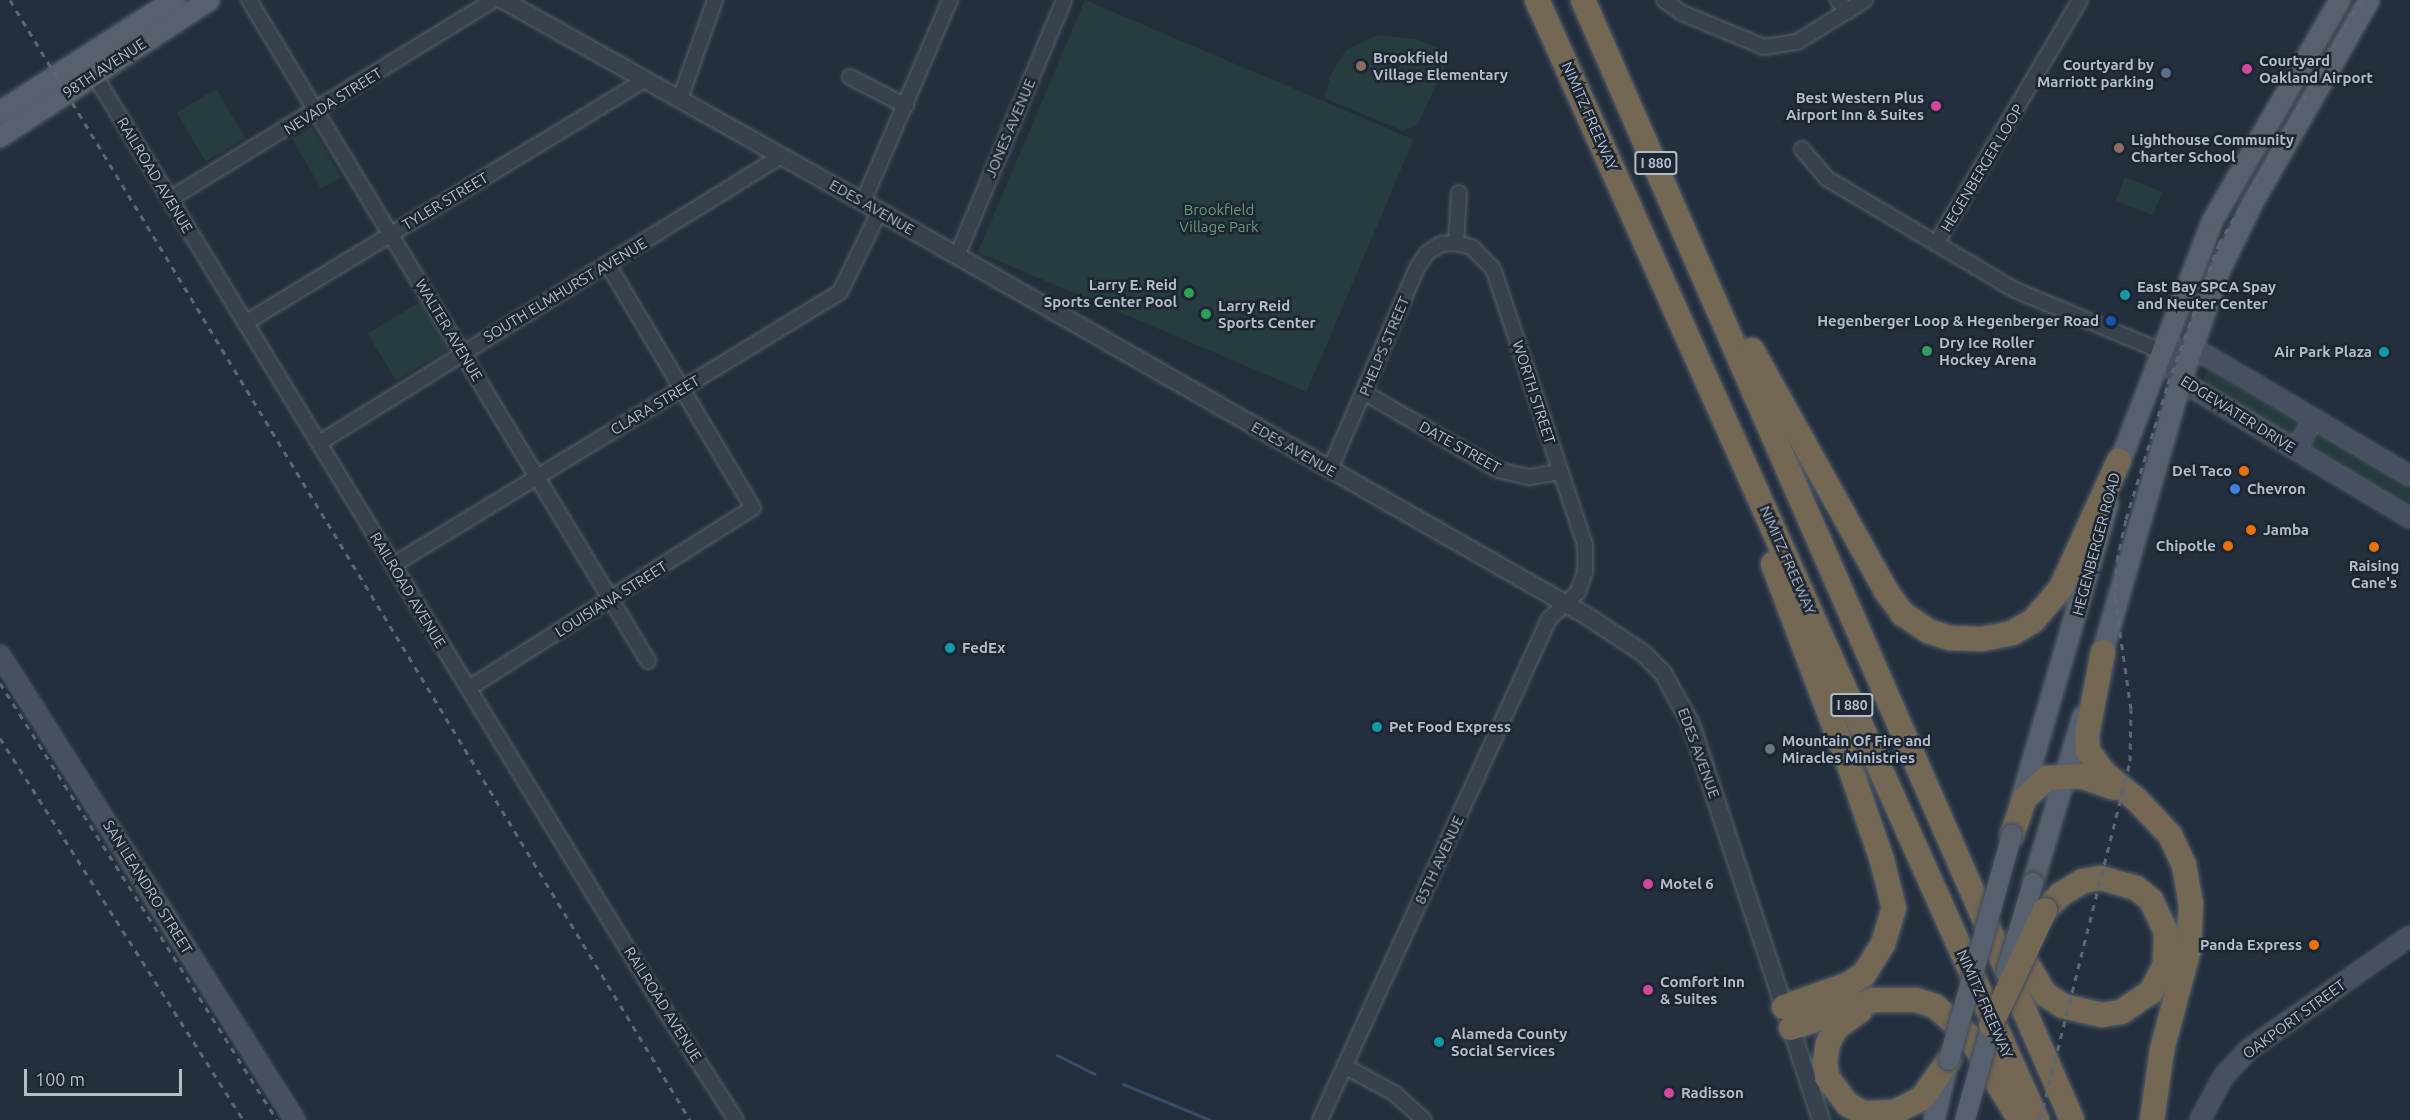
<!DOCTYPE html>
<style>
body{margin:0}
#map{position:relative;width:2410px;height:1120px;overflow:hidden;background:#242f3e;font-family:Ubuntu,sans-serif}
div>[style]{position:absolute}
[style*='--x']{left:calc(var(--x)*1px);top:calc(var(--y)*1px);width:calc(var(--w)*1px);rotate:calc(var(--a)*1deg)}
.green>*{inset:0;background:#263c3f;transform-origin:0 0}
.stream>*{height:3px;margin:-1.5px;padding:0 1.5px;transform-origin:1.5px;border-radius:1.5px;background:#394c67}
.roads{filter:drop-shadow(0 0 2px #565f6c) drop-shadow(0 0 2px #565f6c)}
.minor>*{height:14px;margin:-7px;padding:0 7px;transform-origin:7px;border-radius:7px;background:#38414e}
.tertiary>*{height:16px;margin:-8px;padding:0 8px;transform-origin:8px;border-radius:8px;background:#38414e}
.secondary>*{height:18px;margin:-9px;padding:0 9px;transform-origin:9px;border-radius:9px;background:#465061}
.primary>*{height:20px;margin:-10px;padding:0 10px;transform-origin:10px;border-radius:10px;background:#56606e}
.motorway>*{height:24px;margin:-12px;padding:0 12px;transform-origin:12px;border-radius:12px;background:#746855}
.rail>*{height:3px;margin-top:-1.5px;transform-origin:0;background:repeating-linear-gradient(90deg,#5a6575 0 6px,transparent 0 12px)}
.bridges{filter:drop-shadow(0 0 2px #414a57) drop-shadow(0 0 2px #414a57)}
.primary-bridge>*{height:20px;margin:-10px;padding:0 10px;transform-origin:10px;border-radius:10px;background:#56606e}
.motorway-bridge>*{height:24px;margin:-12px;padding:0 12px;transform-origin:12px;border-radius:12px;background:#746855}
.dots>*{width:16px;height:16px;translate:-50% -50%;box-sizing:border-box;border:3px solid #1d2633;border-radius:50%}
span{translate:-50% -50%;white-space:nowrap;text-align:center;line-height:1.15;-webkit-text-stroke:5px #1d2633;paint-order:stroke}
.shield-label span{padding:2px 4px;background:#1d2633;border:2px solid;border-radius:4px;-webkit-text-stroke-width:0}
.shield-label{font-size:14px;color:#b4bcc9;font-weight:700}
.poi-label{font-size:15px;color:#b4bcc9;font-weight:700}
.left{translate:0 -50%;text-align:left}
.right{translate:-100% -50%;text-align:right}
.street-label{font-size:15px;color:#b4bcc9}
.park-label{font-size:15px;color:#6b9a76}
.scale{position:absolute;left:24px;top:1069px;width:158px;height:27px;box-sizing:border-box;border:3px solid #b4bcc9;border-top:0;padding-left:8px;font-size:18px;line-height:21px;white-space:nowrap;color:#b4bcc9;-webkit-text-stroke:4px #1d2633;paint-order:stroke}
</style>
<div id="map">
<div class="green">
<div style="left:1085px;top:0;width:357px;height:274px;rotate:23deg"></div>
<div style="clip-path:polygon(1378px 35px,1415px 39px,1451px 53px,1418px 124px,1403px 131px,1324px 98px,1331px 74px,1346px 50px)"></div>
<div style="left:216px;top:89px;width:57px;height:46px;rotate:59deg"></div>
<div style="left:312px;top:127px;width:58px;height:23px;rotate:60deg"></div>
<div style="left:2125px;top:177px;width:40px;height:25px;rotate:22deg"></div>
<div style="left:420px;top:302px;width:55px;height:61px;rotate:59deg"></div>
<div style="clip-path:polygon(2207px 369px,2297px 423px,2300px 428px,2297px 435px,2289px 435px,2243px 410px,2202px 383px)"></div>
<div style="clip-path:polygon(2324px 434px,2410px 485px,2410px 506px,2371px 488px,2311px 449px,2312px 439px)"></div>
</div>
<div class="stream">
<div style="--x:1057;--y:1055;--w:42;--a:26.6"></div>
<div style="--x:1123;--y:1084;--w:94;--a:22.5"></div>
</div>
<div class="roads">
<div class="minor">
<div style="--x:249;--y:0;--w:772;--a:58.88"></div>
<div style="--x:1664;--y:0;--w:22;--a:36"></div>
<div style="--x:1682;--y:13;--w:89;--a:22.5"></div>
<div style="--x:1764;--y:47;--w:33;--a:-9"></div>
<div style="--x:1797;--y:42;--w:80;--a:-31.7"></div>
<div style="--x:1838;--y:0;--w:15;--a:53"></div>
<div style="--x:84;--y:58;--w:1114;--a:58.62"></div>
<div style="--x:664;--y:1009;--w:132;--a:57"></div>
<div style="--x:850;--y:77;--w:63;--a:27.4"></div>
<div style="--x:680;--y:99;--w:105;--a:-70.5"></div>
<div style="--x:1802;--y:149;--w:38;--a:50"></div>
<div style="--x:1826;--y:178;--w:220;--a:30.7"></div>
<div style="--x:2015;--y:290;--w:160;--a:22.7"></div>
<div style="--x:170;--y:199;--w:380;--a:-31.6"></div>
<div style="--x:863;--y:202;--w:220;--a:-66.7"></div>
<div style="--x:1937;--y:242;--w:281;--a:-59.4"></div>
<div style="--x:957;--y:256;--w:277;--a:-67.3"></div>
<div style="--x:245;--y:323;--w:468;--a:-31.3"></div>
<div style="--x:1365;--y:393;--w:154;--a:30.1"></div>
<div style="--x:1498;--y:470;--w:32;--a:13"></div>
<div style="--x:1529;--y:477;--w:32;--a:-9"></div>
<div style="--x:319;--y:443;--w:544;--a:-31.85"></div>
<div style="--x:1330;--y:469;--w:221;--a:-66.6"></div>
<div style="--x:1418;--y:266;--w:16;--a:-55"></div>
<div style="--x:1427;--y:253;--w:17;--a:-33"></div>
<div style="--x:1441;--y:244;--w:15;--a:-4"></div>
<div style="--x:393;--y:565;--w:524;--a:-31.41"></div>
<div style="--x:840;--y:292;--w:89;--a:-64"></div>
<div style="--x:469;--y:688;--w:336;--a:-32.4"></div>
<div style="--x:753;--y:508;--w:283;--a:-120.8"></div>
<div style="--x:1344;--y:1066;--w:57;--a:28.4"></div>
<div style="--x:1394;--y:1093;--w:40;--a:42"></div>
<div style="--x:1320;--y:1120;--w:551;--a:-65.44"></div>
<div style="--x:1549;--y:619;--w:40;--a:-43"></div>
<div style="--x:1578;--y:592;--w:21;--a:-71"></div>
<div style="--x:1585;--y:572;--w:27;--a:-90"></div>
<div style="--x:1585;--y:545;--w:291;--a:-108.4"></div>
<div style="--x:1493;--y:269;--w:30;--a:-134"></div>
<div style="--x:1472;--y:247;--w:16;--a:-166"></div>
<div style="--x:1456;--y:243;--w:50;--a:-86.6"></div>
</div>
<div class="tertiary">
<div style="--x:503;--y:0;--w:413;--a:29.3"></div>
<div style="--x:863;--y:202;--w:834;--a:29.76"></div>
<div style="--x:1587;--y:616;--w:67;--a:33.5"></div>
<div style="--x:1643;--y:653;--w:28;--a:45"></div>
<div style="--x:1663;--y:673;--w:58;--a:61.2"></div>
<div style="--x:1691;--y:724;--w:417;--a:71.8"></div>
</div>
<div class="secondary">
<div style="--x:2296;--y:449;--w:35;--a:-59"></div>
<div style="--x:2410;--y:476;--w:236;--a:-149.4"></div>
<div style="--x:2207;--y:356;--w:17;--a:-156"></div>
<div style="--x:2191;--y:349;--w:28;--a:174"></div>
<div style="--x:2163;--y:352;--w:34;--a:58"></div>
<div style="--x:2181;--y:381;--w:267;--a:30.9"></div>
<div style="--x:0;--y:655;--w:551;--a:57.61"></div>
<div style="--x:2200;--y:1120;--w:49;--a:-61.9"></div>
<div style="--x:2223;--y:1077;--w:37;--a:-47"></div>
<div style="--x:2248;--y:1050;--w:198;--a:-35.1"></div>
</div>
<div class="primary">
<div style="--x:0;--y:112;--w:207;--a:-32.8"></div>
<div style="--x:0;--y:137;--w:250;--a:-33.2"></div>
<div style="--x:2115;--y:475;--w:273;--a:-69"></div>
<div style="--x:2213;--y:220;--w:254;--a:-60"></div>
<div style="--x:2099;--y:665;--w:296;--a:-73.9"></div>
<div style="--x:2181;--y:381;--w:115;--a:-70.8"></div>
<div style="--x:2219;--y:272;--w:78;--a:-64.1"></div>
<div style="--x:2253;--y:202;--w:233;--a:-60.1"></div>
<div style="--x:2020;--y:804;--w:313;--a:-73.7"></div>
<div style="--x:2033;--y:883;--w:174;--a:-73.3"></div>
<div style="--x:1934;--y:1120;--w:56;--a:-76.5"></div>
</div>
<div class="motorway">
<div style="--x:1537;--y:0;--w:1227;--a:65.94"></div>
<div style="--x:1583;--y:0;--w:1222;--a:66.41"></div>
<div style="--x:1752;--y:350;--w:276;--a:60.9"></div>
<div style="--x:1886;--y:591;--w:29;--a:54"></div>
<div style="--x:1903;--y:614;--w:30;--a:34"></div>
<div style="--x:1928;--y:631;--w:23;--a:18"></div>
<div style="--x:1950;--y:638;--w:32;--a:2"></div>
<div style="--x:1982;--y:639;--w:31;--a:-11"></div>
<div style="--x:2012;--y:633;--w:24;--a:-30"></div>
<div style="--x:2033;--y:621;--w:43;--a:-49.7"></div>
<div style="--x:2061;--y:588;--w:140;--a:-65.5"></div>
<div style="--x:1773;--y:564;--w:223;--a:69.3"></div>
<div style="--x:1852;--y:773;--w:92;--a:71"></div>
<div style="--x:1882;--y:860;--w:49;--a:76"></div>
<div style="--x:1894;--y:908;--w:38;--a:107"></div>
<div style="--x:1883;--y:944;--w:36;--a:122"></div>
<div style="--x:1864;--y:974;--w:18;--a:146"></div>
<div style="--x:1849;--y:984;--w:69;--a:160.5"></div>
<div style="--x:2103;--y:652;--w:84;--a:101"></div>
<div style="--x:2087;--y:734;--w:17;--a:87"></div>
<div style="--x:2088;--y:751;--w:27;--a:54"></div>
<div style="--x:2104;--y:773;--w:43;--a:39.3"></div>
<div style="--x:2137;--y:800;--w:48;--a:46.7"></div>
<div style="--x:2170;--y:835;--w:33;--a:65"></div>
<div style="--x:2184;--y:865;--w:39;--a:80"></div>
<div style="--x:2191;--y:903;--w:46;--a:92.5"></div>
<div style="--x:2189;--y:949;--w:105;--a:105"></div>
<div style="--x:2162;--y:1050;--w:71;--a:98.1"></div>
<div style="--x:2012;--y:835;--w:39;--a:-71"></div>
<div style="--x:2025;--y:798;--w:30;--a:-42"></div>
<div style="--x:2047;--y:778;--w:33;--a:-3"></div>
<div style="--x:2080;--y:776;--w:36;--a:19"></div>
<div style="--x:2014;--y:943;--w:60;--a:58.7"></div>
<div style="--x:2045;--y:994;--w:22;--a:34"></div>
<div style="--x:2063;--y:1006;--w:40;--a:13"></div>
<div style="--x:2102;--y:1015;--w:19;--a:-9"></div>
<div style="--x:2121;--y:1012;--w:36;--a:-34"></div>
<div style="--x:2151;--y:992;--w:31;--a:-63"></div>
<div style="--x:2165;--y:964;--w:32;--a:-88"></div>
<div style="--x:2166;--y:932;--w:35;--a:-115"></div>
<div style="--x:2151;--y:900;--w:19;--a:-141"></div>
<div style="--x:2136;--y:888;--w:36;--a:-164"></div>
<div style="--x:2101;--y:878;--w:18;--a:171"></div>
<div style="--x:2083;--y:881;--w:27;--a:149"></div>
<div style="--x:2060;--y:895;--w:21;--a:135"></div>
<div style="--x:1860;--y:1011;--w:29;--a:145"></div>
<div style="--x:1836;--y:1028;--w:17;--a:118"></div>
<div style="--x:1828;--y:1043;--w:18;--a:99"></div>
<div style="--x:1825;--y:1061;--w:16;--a:83"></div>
<div style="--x:1827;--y:1077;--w:34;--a:53"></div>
<div style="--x:1847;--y:1104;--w:18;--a:29"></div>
<div style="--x:1863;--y:1113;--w:32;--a:-2"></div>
<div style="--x:1895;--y:1112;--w:30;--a:-27"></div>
<div style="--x:1922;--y:1098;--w:47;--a:-54.6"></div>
<div style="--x:1791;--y:1028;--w:88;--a:-18.6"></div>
<div style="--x:1874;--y:1000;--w:42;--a:0"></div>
<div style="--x:1916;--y:1000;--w:20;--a:18"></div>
<div style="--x:1935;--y:1006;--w:45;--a:41.4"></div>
<div style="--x:1969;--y:1036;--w:98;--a:58.7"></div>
</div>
</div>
<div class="rail">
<div style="--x:10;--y:0;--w:1310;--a:58.74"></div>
<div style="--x:0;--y:683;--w:517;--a:57.63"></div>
<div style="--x:0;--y:738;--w:453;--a:57.5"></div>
<div style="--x:2040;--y:1120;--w:370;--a:-75.9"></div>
<div style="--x:2130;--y:761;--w:52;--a:-88.9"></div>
<div style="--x:2131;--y:709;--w:112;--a:-98.2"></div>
<div style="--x:2115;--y:598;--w:37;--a:-87"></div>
<div style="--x:2117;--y:561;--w:43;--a:-77.9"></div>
<div style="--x:2126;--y:519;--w:141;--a:-72.7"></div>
<div style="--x:2168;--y:384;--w:149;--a:-70"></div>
<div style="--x:2219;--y:244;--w:282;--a:-59.8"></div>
</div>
<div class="bridges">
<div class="primary-bridge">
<div style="--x:2006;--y:973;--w:94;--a:-73.3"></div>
<div style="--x:1949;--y:1060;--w:234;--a:-74.4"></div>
<div style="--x:1965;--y:1120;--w:112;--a:-74.5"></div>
</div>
<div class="motorway-bridge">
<div style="--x:1991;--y:1025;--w:127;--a:-64.8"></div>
</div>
</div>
<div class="dots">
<div style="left:1361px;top:66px;background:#8d6e63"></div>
<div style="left:2247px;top:69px;background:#d1479c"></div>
<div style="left:2166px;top:73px;background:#5c6f8a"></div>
<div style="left:1936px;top:106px;background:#d1479c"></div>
<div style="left:2119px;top:148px;background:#8d6e63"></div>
<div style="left:1189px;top:293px;background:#2e9e5b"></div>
<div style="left:2125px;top:295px;background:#0f9aa8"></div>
<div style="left:1206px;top:314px;background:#2e9e5b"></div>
<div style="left:2111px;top:321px;background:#1a4fb4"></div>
<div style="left:1927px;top:351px;background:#2e9e5b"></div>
<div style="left:2384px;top:352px;background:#0f9aa8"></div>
<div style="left:2244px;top:471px;background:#e8710a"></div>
<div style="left:2235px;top:489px;background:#3f7fe0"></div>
<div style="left:2251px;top:530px;background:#e8710a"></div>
<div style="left:2228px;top:546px;background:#e8710a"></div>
<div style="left:2374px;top:547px;background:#e8710a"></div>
<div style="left:950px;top:648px;background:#0f9aa8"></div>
<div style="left:1377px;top:727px;background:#0f9aa8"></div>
<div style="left:1770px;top:749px;background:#6b7280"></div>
<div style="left:1648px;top:884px;background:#d1479c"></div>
<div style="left:2314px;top:945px;background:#e8710a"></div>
<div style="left:1648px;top:990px;background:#d1479c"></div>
<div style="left:1439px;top:1042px;background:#0f9aa8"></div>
<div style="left:1669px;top:1093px;background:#d1479c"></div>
</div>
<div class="shield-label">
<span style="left:1656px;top:163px">I 880</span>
<span style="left:1852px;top:705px">I 880</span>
</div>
<div class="poi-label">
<span class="left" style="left:1373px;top:66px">Brookfield<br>Village Elementary</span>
<span class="left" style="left:2259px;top:69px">Courtyard<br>Oakland Airport</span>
<span class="right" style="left:2154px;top:73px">Courtyard by<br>Marriott parking</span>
<span class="right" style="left:1924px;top:106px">Best Western Plus<br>Airport Inn &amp; Suites</span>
<span class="left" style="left:2131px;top:148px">Lighthouse Community<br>Charter School</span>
<span class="right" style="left:1177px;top:293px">Larry E. Reid<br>Sports Center Pool</span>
<span class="left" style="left:2137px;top:295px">East Bay SPCA Spay<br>and Neuter Center</span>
<span class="left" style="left:1218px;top:314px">Larry Reid<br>Sports Center</span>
<span class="right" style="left:2099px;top:321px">Hegenberger Loop &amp; Hegenberger Road</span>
<span class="left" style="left:1939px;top:351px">Dry Ice Roller<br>Hockey Arena</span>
<span class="right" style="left:2372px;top:352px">Air Park Plaza</span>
<span class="right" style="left:2232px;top:471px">Del Taco</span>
<span class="left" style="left:2247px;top:489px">Chevron</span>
<span class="left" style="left:2263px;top:530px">Jamba</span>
<span class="right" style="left:2216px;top:546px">Chipotle</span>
<span style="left:2374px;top:574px">Raising<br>Cane's</span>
<span class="left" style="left:962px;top:648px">FedEx</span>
<span class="left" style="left:1389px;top:727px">Pet Food Express</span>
<span class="left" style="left:1782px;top:749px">Mountain Of Fire and<br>Miracles Ministries</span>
<span class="left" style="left:1660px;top:884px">Motel 6</span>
<span class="right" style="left:2302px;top:945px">Panda Express</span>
<span class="left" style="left:1660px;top:990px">Comfort Inn<br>&amp; Suites</span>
<span class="left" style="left:1451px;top:1042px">Alameda County<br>Social Services</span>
<span class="left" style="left:1681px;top:1093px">Radisson</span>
</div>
<div class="street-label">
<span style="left:104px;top:68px;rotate:-33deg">98TH AVENUE</span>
<span style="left:333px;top:101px;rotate:-32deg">NEVADA STREET</span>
<span style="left:1590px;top:116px;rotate:66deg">NIMITZ FREEWAY</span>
<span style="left:1010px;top:128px;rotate:-67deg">JONES AVENUE</span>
<span style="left:1982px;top:168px;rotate:-59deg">HEGENBERGER LOOP</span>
<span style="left:155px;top:175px;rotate:59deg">RAILROAD AVENUE</span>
<span style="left:445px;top:201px;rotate:-31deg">TYLER STREET</span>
<span style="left:872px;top:207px;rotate:30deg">EDES AVENUE</span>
<span style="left:565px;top:290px;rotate:-31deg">SOUTH ELMHURST AVENUE</span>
<span style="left:449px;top:330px;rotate:59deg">WALTER AVENUE</span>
<span style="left:1384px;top:346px;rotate:-67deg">PHELPS STREET</span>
<span style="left:1534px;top:392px;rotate:72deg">WORTH STREET</span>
<span style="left:655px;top:405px;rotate:-31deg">CLARA STREET</span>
<span style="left:2238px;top:414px;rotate:32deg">EDGEWATER DRIVE</span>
<span style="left:1460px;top:447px;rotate:29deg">DATE STREET</span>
<span style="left:1294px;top:449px;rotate:30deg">EDES AVENUE</span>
<span style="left:2096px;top:544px;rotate:-75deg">HEGENBERGER ROAD</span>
<span style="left:1788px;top:560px;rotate:66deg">NIMITZ FREEWAY</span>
<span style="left:408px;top:590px;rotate:59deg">RAILROAD AVENUE</span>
<span style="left:611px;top:599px;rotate:-32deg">LOUISIANA STREET</span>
<span style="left:1699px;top:753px;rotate:70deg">EDES AVENUE</span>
<span style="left:1439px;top:860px;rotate:-65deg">85TH AVENUE</span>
<span style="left:148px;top:887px;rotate:58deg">SAN LEANDRO STREET</span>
<span style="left:663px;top:1004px;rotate:58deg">RAILROAD AVENUE</span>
<span style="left:1985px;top:1004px;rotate:66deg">NIMITZ FREEWAY</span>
<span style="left:2294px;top:1019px;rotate:-36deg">OAKPORT STREET</span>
</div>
<div class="park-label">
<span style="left:1219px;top:218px">Brookfield<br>Village Park</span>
</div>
<div class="scale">100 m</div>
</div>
